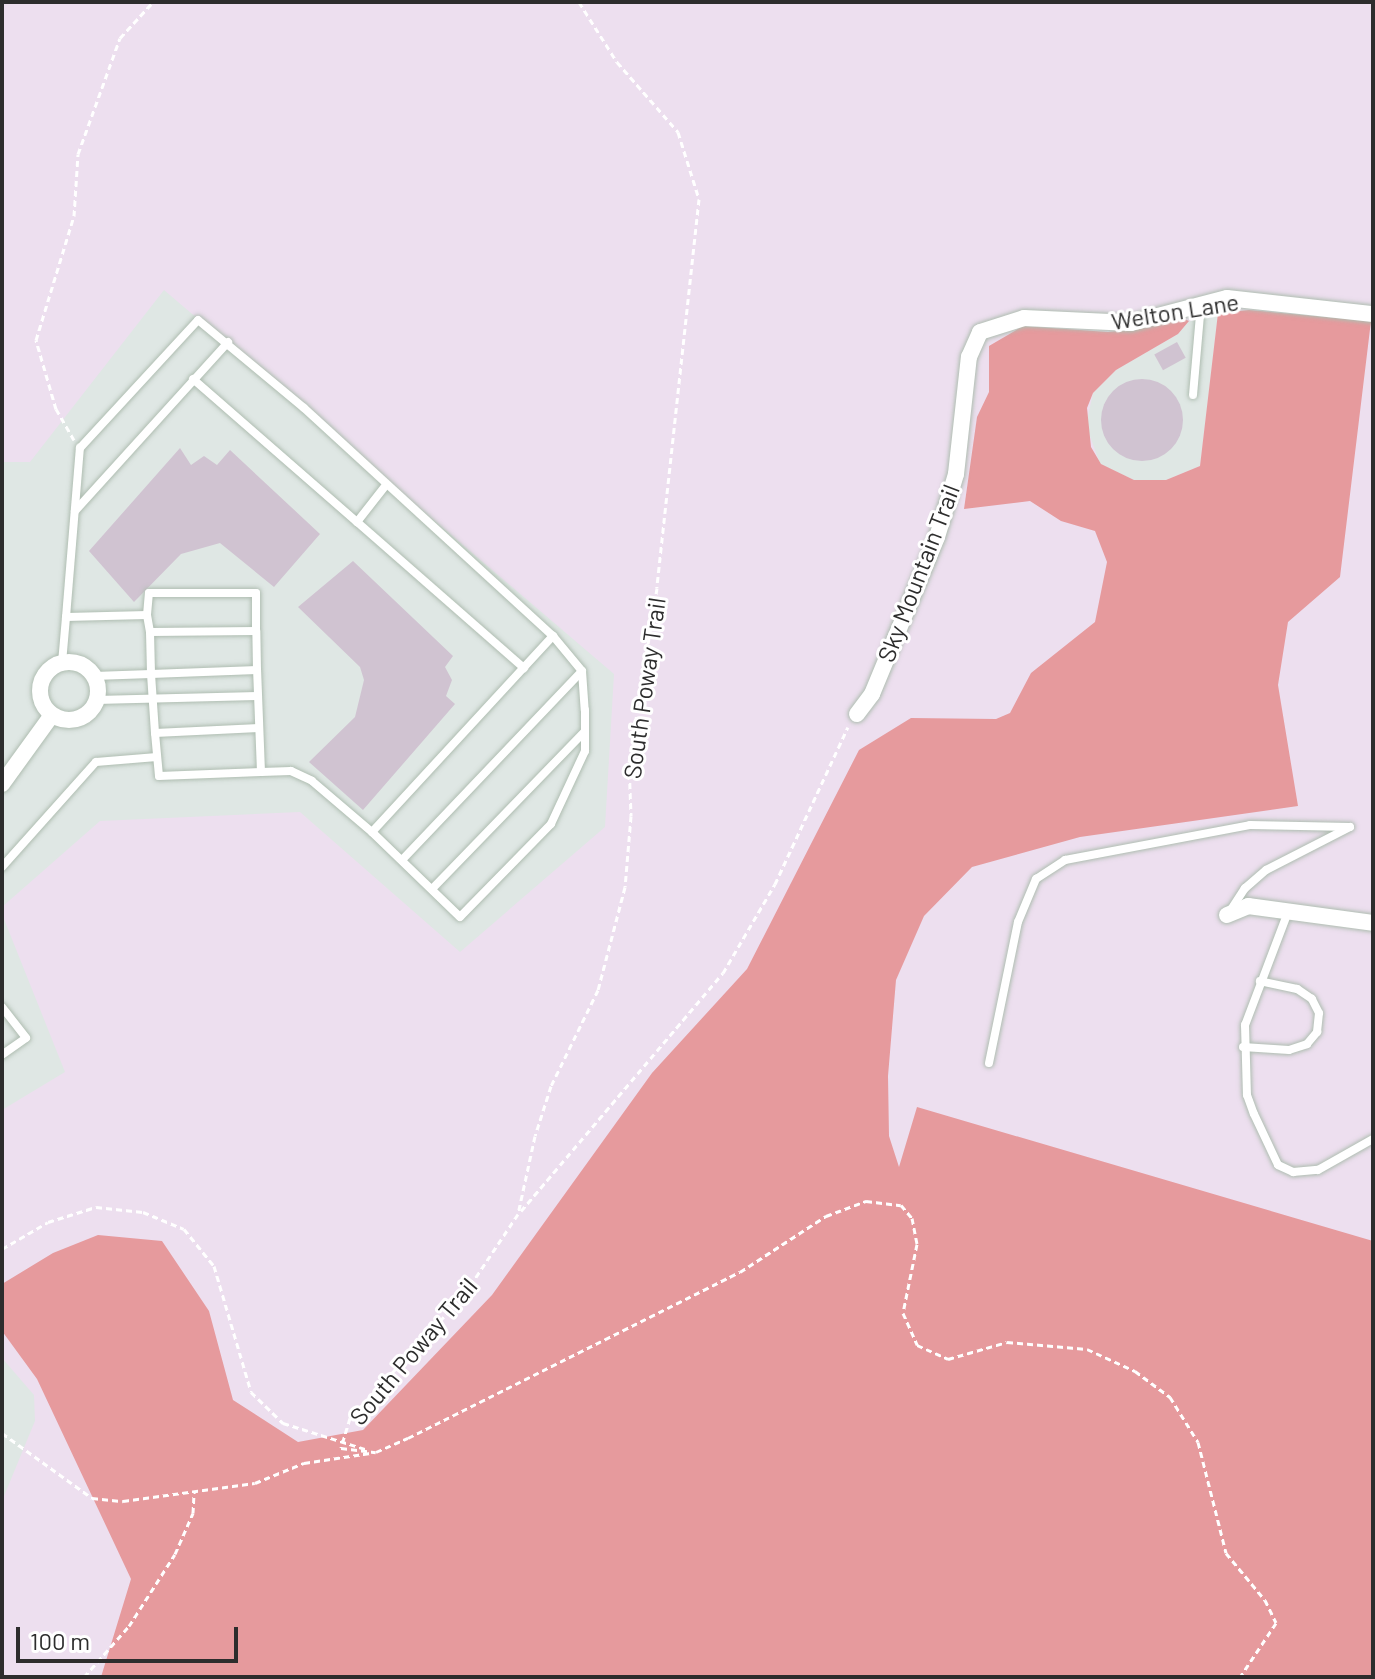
<!DOCTYPE html>
<style>
body{margin:0}
#map{position:relative;width:1375px;height:1679px;overflow:hidden;background:#eddfef;font-family:Barlow,sans-serif}
div>[style]{position:absolute}
[style*='--x']{left:calc(var(--x)*1px);top:calc(var(--y)*1px);width:calc(var(--w)*1px);rotate:calc(var(--a)*1deg)}
.industrial>*{inset:0;background:#dfe7e4}
.green>*{inset:0;background:#e69a9d}
.building>*{inset:0;background:#d0c3d1;transform-origin:0 0}
.round{border-radius:50%}
.path>*{height:3px;margin-top:-1.5px;transform-origin:0;background:repeating-linear-gradient(90deg,#fff 0 6px,transparent 0 10px)}
.roads{filter:drop-shadow(0 0 2px #afbdb1) drop-shadow(0 0 2px #afbdb1)}
.lane>*{height:8px;margin:-4px;padding:0 4px;transform-origin:4px;border-radius:4px;background:#fff}
.street>*{height:16px;margin:-8px;padding:0 8px;transform-origin:8px;border-radius:8px;background:#fff}
.street>.ring{margin:-8px;padding:0;box-sizing:content-box;background:none;border:16px solid #fff;border-radius:50%}
span{translate:-50% -50%;white-space:nowrap;text-align:center;line-height:1.15;-webkit-text-stroke:6px #fff;paint-order:stroke}
.street-label{font-size:24px;color:#2d2d2d}
.frame{position:absolute;inset:0;border:4px solid #2d2d2d;pointer-events:none}
.scale{position:absolute;left:16px;top:1627px;width:222px;height:36px;box-sizing:border-box;border:4px solid #2d2d2d;border-top:0;padding-left:10px;font-size:24px;line-height:28px;white-space:nowrap;color:#2d2d2d;-webkit-text-stroke:6px #fff;paint-order:stroke}
</style>
<div id="map">
<div class="industrial">
<div style="clip-path:polygon(164px 290px,614px 674px,605px 827px,460px 952px,300px 812px,100px 821px,2px 907px,2px 462px,30px 462px)"></div>
<div style="clip-path:polygon(1218px 313px,1200px 466px,1166px 480px,1134px 480px,1100px 464px,1086px 425px,1093px 393px,1116px 370px,1178px 334px,1188px 322px)"></div>
<div style="clip-path:polygon(2px 914px,65px 1072px,2px 1110px)"></div>
<div style="clip-path:polygon(2px 1358px,34px 1395px,35px 1421px,2px 1501px)"></div>
</div>
<div class="green">
<div style="clip-path:polygon(1249px 310px,1371px 321px,1340px 577px,1288px 622px,1278px 685px,1298px 806px,1080px 837px,972px 867px,924px 916px,896px 980px,888px 1076px,889px 1136px,899px 1167px,917px 1107px,1373px 1241px,1373px 1677px,101px 1677px,131px 1579px,37px 1379px,2px 1331px,2px 1284px,53px 1253px,98px 1235px,162px 1241px,209px 1311px,233px 1400px,298px 1442px,363px 1430px,492px 1295px,652px 1073px,747px 969px,859px 750px,911px 718px,996px 719px,1010px 713px,1031px 673px,1095px 622px,1107px 562px,1095px 531px,1061px 521px,1030px 501px,964px 509px,977px 417px,989px 392px,989px 346px,1023px 326px,1108px 332px,1139px 329px,1178px 316px,1189px 321px,1178px 334px,1116px 370px,1093px 393px,1087px 408px,1091px 447px,1101px 464px,1134px 480px,1166px 480px,1200px 466px,1218px 313px)"></div>
</div>
<div class="building">
<div style="left:1177px;top:342px;width:18px;height:26px;rotate:61deg"></div>
<div class="round" style="left:1101px;top:379px;width:82px;height:82px"></div>
<div style="clip-path:polygon(180px 448px,191px 465px,204px 456px,217px 465px,230px 450px,320px 534px,274px 587px,220px 543px,181px 554px,134px 602px,89px 551px)"></div>
<div style="clip-path:polygon(353px 561px,453px 656px,445px 667px,452px 680px,446px 696px,455px 704px,363px 810px,309px 762px,355px 717px,364px 680px,360px 667px,298px 607px)"></div>
</div>
<div class="path">
<div style="--x:579;--y:2;--w:71;--a:57.7"></div>
<div style="--x:617;--y:62;--w:93;--a:48.9"></div>
<div style="--x:678;--y:132;--w:70;--a:72.6"></div>
<div style="--x:699;--y:199;--w:391;--a:96.2"></div>
<div style="--x:657;--y:588;--w:177;--a:99.1"></div>
<div style="--x:629;--y:763;--w:53;--a:87.8"></div>
<div style="--x:631;--y:816;--w:71;--a:94.8"></div>
<div style="--x:625;--y:887;--w:106;--a:104.7"></div>
<div style="--x:598;--y:990;--w:107;--a:116.1"></div>
<div style="--x:551;--y:1086;--w:52;--a:107.7"></div>
<div style="--x:535;--y:1136;--w:80;--a:102.3"></div>
<div style="--x:518;--y:1214;--w:97;--a:123.7"></div>
<div style="--x:464;--y:1295;--w:168;--a:132.8"></div>
<div style="--x:350;--y:1418;--w:31;--a:107"></div>
<div style="--x:341;--y:1448;--w:35;--a:7"></div>
<div style="--x:376;--y:1452;--w:35;--a:-24"></div>
<div style="--x:408;--y:1438;--w:371;--a:-26.6"></div>
<div style="--x:740;--y:1272;--w:103;--a:-33.1"></div>
<div style="--x:826;--y:1216;--w:43;--a:-20.6"></div>
<div style="--x:866;--y:1201;--w:35;--a:7"></div>
<div style="--x:901;--y:1205;--w:17;--a:50"></div>
<div style="--x:912;--y:1218;--w:26;--a:79"></div>
<div style="--x:917;--y:1244;--w:70;--a:101.5"></div>
<div style="--x:903;--y:1313;--w:35;--a:66"></div>
<div style="--x:917;--y:1345;--w:34;--a:24"></div>
<div style="--x:948;--y:1359;--w:61;--a:-16.1"></div>
<div style="--x:1007;--y:1342;--w:80;--a:5"></div>
<div style="--x:1087;--y:1349;--w:53;--a:24.6"></div>
<div style="--x:1135;--y:1371;--w:44;--a:36.6"></div>
<div style="--x:1170;--y:1397;--w:53;--a:58.1"></div>
<div style="--x:1198;--y:1442;--w:114;--a:75.8"></div>
<div style="--x:1226;--y:1553;--w:61;--a:50.3"></div>
<div style="--x:1265;--y:1600;--w:25;--a:64"></div>
<div style="--x:1276;--y:1623;--w:65;--a:123.7"></div>
<div style="--x:74;--y:440;--w:36;--a:-120"></div>
<div style="--x:56;--y:409;--w:72;--a:-106.2"></div>
<div style="--x:36;--y:340;--w:130;--a:-73"></div>
<div style="--x:74;--y:216;--w:62;--a:-86.3"></div>
<div style="--x:78;--y:154;--w:123;--a:-70.1"></div>
<div style="--x:120;--y:38;--w:49;--a:-47.5"></div>
<div style="--x:521;--y:1211;--w:312;--a:-49.7"></div>
<div style="--x:723;--y:973;--w:103;--a:-59.7"></div>
<div style="--x:775;--y:884;--w:173;--a:-65.1"></div>
<div style="--x:2;--y:1249;--w:53;--a:-30.4"></div>
<div style="--x:48;--y:1222;--w:50;--a:-17.4"></div>
<div style="--x:96;--y:1207;--w:47;--a:6.1"></div>
<div style="--x:143;--y:1212;--w:44;--a:22.5"></div>
<div style="--x:184;--y:1229;--w:48;--a:51"></div>
<div style="--x:214;--y:1266;--w:131;--a:73.6"></div>
<div style="--x:251;--y:1392;--w:45;--a:44.1"></div>
<div style="--x:283;--y:1423;--w:89;--a:17.6"></div>
<div style="--x:2;--y:1433;--w:111;--a:35.8"></div>
<div style="--x:92;--y:1498;--w:31;--a:6"></div>
<div style="--x:123;--y:1501;--w:133;--a:-7.8"></div>
<div style="--x:255;--y:1483;--w:53;--a:-22.2"></div>
<div style="--x:304;--y:1463;--w:67;--a:-8.6"></div>
<div style="--x:84;--y:1677;--w:68;--a:-48.6"></div>
<div style="--x:129;--y:1626;--w:85;--a:-57.4"></div>
<div style="--x:175;--y:1554;--w:45;--a:-66.3"></div>
<div style="--x:193;--y:1513;--w:21;--a:-87"></div>
</div>
<div class="roads">
<div class="lane">
<div style="--x:193;--y:379;--w:218;--a:41.1"></div>
<div style="--x:357;--y:522;--w:47;--a:-51.9"></div>
<div style="--x:1193;--y:395;--w:92;--a:-85"></div>
<div style="--x:75;--y:511;--w:228;--a:-47.8"></div>
<div style="--x:357;--y:522;--w:222;--a:41.2"></div>
<div style="--x:66;--y:617;--w:170;--a:-85.3"></div>
<div style="--x:80;--y:448;--w:174;--a:-47.3"></div>
<div style="--x:198;--y:320;--w:138;--a:39.7"></div>
<div style="--x:304;--y:408;--w:338;--a:42.5"></div>
<div style="--x:150;--y:632;--w:42;--a:88.6"></div>
<div style="--x:151;--y:674;--w:106;--a:-2.2"></div>
<div style="--x:257;--y:670;--w:39;--a:-91"></div>
<div style="--x:62;--y:663;--w:46;--a:-85"></div>
<div style="--x:66;--y:617;--w:81;--a:-1.4"></div>
<div style="--x:147;--y:615;--w:22;--a:-85"></div>
<div style="--x:149;--y:593;--w:107;--a:0"></div>
<div style="--x:256;--y:593;--w:38;--a:90"></div>
<div style="--x:256;--y:631;--w:106;--a:179.5"></div>
<div style="--x:150;--y:632;--w:17;--a:-100"></div>
<div style="--x:94;--y:676;--w:57;--a:-2"></div>
<div style="--x:151;--y:674;--w:59;--a:86.1"></div>
<div style="--x:155;--y:733;--w:104;--a:-2.8"></div>
<div style="--x:96;--y:700;--w:161;--a:-1.4"></div>
<div style="--x:155;--y:733;--w:43;--a:84.7"></div>
<div style="--x:159;--y:776;--w:102;--a:-2.2"></div>
<div style="--x:261;--y:772;--w:102;--a:-92.2"></div>
<div style="--x:261;--y:772;--w:30;--a:-2"></div>
<div style="--x:291;--y:771;--w:23;--a:25"></div>
<div style="--x:312;--y:781;--w:79;--a:40.4"></div>
<div style="--x:372;--y:832;--w:267;--a:-47.3"></div>
<div style="--x:553;--y:636;--w:45;--a:50.4"></div>
<div style="--x:582;--y:671;--w:39;--a:86"></div>
<div style="--x:585;--y:710;--w:41;--a:90"></div>
<div style="--x:585;--y:751;--w:81;--a:115"></div>
<div style="--x:551;--y:824;--w:130;--a:134.4"></div>
<div style="--x:460;--y:917;--w:122;--a:-136"></div>
<div style="--x:402;--y:860;--w:261;--a:-46.4"></div>
<div style="--x:2;--y:867;--w:141;--a:-48.2"></div>
<div style="--x:96;--y:762;--w:61;--a:-4.7"></div>
<div style="--x:432;--y:889;--w:219;--a:-45.9"></div>
<div style="--x:1288;--y:912;--w:121;--a:110.8"></div>
<div style="--x:1245;--y:1025;--w:70;--a:88.4"></div>
<div style="--x:1247;--y:1095;--w:20;--a:70"></div>
<div style="--x:1254;--y:1114;--w:56;--a:64.8"></div>
<div style="--x:1278;--y:1165;--w:17;--a:25"></div>
<div style="--x:1293;--y:1172;--w:25;--a:-5"></div>
<div style="--x:1318;--y:1170;--w:63;--a:-29.4"></div>
<div style="--x:2;--y:1007;--w:39;--a:52"></div>
<div style="--x:26;--y:1038;--w:29;--a:145"></div>
<div style="--x:1243;--y:1047;--w:46;--a:3.7"></div>
<div style="--x:1289;--y:1050;--w:19;--a:-18"></div>
<div style="--x:1307;--y:1044;--w:16;--a:-50"></div>
<div style="--x:1317;--y:1032;--w:19;--a:-84"></div>
<div style="--x:1319;--y:1013;--w:16;--a:-117"></div>
<div style="--x:1312;--y:999;--w:18;--a:-146"></div>
<div style="--x:1297;--y:989;--w:38;--a:-168"></div>
<div style="--x:989;--y:1063;--w:144;--a:-78.4"></div>
<div style="--x:1018;--y:922;--w:47;--a:-67.3"></div>
<div style="--x:1036;--y:879;--w:35;--a:-33"></div>
<div style="--x:1065;--y:860;--w:188;--a:-10.7"></div>
<div style="--x:1250;--y:825;--w:100;--a:1.1"></div>
<div style="--x:1350;--y:827;--w:94;--a:152.9"></div>
<div style="--x:1266;--y:870;--w:28;--a:139"></div>
<div style="--x:1245;--y:888;--w:27;--a:123"></div>
</div>
<div class="street">
<div class="ring" style="left:40px;top:662px;width:42px;height:42px"></div>
<div style="--x:857;--y:714;--w:25;--a:-53"></div>
<div style="--x:872;--y:694;--w:170;--a:-67.5"></div>
<div style="--x:937;--y:537;--w:66;--a:-73.2"></div>
<div style="--x:956;--y:474;--w:118;--a:-83.7"></div>
<div style="--x:969;--y:357;--w:27;--a:-66"></div>
<div style="--x:980;--y:332;--w:46;--a:-17.7"></div>
<div style="--x:1024;--y:318;--w:107;--a:2.7"></div>
<div style="--x:1131;--y:323;--w:99;--a:-14.6"></div>
<div style="--x:1227;--y:298;--w:147;--a:6.3"></div>
<div style="--x:2;--y:784;--w:85;--a:-54.1"></div>
<div style="--x:1227;--y:915;--w:23;--a:-23"></div>
<div style="--x:1248;--y:906;--w:126;--a:7.7"></div>
</div>
</div>
<div class="street-label">
<span style="left:1175px;top:311px;rotate:-9deg">Welton Lane</span>
<span style="left:918px;top:573px;rotate:-69deg">Sky Mountain Trail</span>
<span style="left:644px;top:688px;rotate:-82deg">South Poway Trail</span>
<span style="left:413px;top:1351px;rotate:-50deg">South Poway Trail</span>
</div>
<div class="frame"></div>
<div class="scale">100 m</div>
</div>
